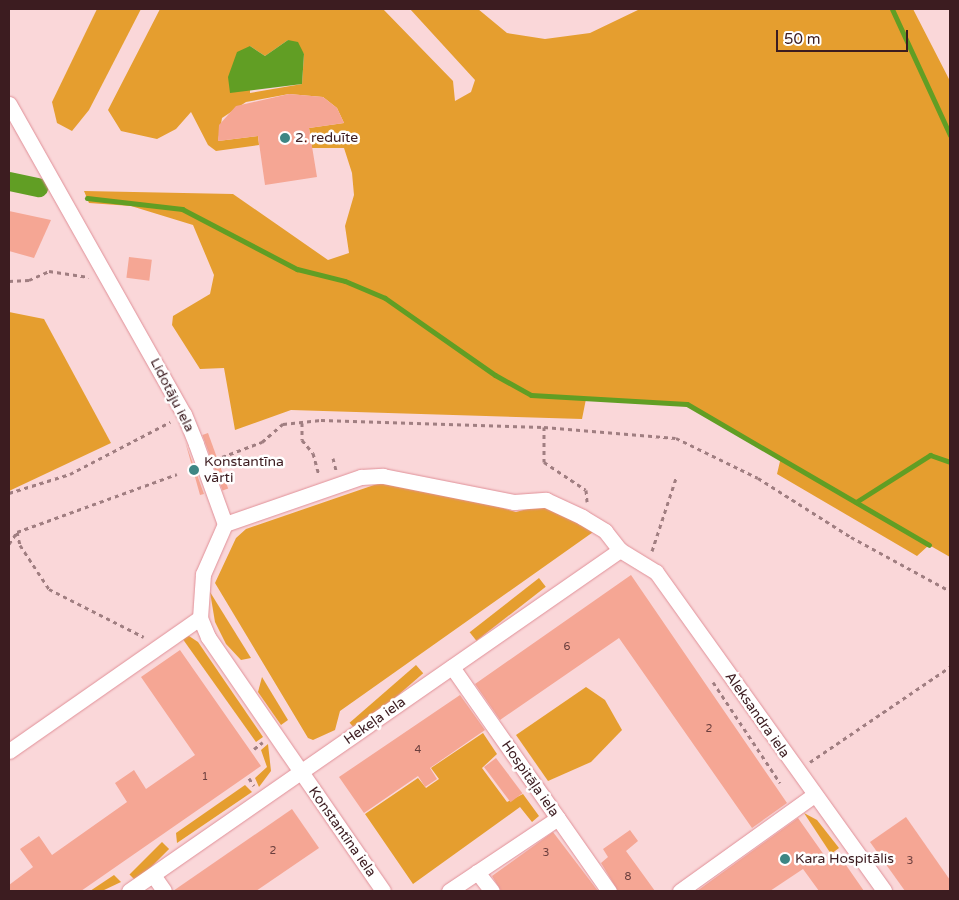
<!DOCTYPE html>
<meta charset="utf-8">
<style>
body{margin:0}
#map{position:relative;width:959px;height:900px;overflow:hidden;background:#fad7d9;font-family:"Varela Round",sans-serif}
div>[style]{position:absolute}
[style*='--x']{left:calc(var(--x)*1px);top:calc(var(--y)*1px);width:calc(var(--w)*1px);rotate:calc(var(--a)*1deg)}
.green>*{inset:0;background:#e59e2f;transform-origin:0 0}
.round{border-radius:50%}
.water>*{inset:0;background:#619e24}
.stream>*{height:5px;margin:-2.5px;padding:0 2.5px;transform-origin:2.5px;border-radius:2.5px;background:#619e24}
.canal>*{height:19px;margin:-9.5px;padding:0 9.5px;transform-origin:9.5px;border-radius:9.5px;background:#619e24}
.building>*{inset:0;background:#f5a694;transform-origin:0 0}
.path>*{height:3px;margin-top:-1.5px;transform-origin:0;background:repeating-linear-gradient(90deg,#a07e81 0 4px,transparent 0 8px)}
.roads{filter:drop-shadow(0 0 1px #e09098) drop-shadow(0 0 1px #e09098)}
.street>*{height:15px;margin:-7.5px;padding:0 7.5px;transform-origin:7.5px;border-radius:7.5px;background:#fff}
.dots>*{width:14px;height:14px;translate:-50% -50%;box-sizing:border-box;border:2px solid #fff;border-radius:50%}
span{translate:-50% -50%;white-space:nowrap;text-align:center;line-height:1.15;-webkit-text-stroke:5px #fff;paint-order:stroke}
.number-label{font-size:11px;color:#6a3e3d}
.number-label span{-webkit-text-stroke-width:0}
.poi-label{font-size:14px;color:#3c1c20}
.left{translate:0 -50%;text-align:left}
.street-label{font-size:14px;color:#3c1c20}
.frame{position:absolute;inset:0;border:10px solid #3c1c20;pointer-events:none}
.scale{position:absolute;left:776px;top:30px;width:132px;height:22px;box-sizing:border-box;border:2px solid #3c1c20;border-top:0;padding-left:6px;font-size:15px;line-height:18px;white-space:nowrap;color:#3c1c20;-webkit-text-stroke:4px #fff;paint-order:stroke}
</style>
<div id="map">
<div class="green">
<div style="clip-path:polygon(97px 9px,141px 9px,89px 110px,72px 131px,57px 123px,52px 102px)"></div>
<div style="clip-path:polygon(evenodd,160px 9px,383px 9px,453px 81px,455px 101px,471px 92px,475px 80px,410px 9px,478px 9px,507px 33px,545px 39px,590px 33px,640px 9px,913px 9px,950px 81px,950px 557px,929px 545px,917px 556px,777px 474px,781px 457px,687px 404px,586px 399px,582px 419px,291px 410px,235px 430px,224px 368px,200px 369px,172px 325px,173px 316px,210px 294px,214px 275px,193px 225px,131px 206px,89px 203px,84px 191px,233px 194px,328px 260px,349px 253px,345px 226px,354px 195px,352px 173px,344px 148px,312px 148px,309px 128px,344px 123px,337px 108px,323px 97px,289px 94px,246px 102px,222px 118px,218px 141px,258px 136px,259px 145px,216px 151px,208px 145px,191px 112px,176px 129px,157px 139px,121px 131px,108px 110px,160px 9px,288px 40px,304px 54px,302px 84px,250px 93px,250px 46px,265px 56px,288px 40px)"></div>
<div class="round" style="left:8px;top:175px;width:14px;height:14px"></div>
<div style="clip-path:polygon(9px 312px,44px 319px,111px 443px,9px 491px)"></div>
<div style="clip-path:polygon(377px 484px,425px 485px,516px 512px,542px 505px,596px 530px,340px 711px,335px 730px,313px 740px,308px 738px,215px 583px,236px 538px,246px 529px)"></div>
<div style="left:539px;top:578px;width:11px;height:88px;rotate:52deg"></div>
<div style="clip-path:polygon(210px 592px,251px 658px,241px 660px,226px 644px,215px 622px)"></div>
<div style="clip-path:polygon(189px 636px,198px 642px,263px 737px,256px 742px,182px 638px)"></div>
<div style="left:416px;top:665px;width:11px;height:88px;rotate:49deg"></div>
<div style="clip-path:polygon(262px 677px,288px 720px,281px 725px,258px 692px)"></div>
<div style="clip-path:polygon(586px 687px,605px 700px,622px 730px,591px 762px,548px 781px,516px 735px)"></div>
<div style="clip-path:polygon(483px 733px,497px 754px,482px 768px,507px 802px,523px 794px,539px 816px,532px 822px,520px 807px,413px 884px,365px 814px,418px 778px,426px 788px,439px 779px,431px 768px)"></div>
<div style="clip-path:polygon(268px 744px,271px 771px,259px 787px,255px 778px,267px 767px,261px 750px)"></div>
<div style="clip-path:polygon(245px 785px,252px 792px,177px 843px,176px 833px)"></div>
<div style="clip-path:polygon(804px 813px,817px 820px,839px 848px,831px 854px)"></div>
<div style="left:162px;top:842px;width:10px;height:46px;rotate:45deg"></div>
<div style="clip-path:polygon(114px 875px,121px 882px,102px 891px,90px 891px)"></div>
</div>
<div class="water">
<div style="clip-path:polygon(288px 40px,298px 42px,304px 54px,302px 84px,230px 93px,228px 77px,237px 52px,250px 46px,265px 56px)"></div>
</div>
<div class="stream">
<div style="--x:892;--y:9;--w:139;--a:65.3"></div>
<div style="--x:87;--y:198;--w:96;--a:6.6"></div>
<div style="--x:182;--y:209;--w:130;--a:27.6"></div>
<div style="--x:297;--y:269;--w:49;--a:14"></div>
<div style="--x:345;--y:281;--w:43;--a:23"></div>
<div style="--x:385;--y:298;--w:134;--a:35"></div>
<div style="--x:495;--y:375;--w:41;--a:29.1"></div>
<div style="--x:531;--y:395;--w:156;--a:3.3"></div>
<div style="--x:687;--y:404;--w:280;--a:30.2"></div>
<div style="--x:856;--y:502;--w:88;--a:-32.4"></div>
<div style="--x:930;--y:455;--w:21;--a:19"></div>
</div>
<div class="canal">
<div style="--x:9;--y:181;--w:30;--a:12"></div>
</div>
<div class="building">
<div style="clip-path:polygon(289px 94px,323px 97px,337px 108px,344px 123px,309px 128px,317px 177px,265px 185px,258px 136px,218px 141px,219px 125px,236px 106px)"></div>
<div style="clip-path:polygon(9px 211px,51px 220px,34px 258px,9px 251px)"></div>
<div style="left:129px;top:257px;width:23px;height:21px;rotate:7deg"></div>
<div style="left:208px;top:433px;width:59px;height:6px;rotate:70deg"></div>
<div style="clip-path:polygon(185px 441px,187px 447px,204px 494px,200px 495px)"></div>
<div style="clip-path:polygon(631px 575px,787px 803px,752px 828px,619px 638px,500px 720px,475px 684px)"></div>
<div style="clip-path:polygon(180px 650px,261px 766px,81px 891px,9px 891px,9px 885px,33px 867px,20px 849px,39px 836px,52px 855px,127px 802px,115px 783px,134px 770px,146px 789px,195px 755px,141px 677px)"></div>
<div style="clip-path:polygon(460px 695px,485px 730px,430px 768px,437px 779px,425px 787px,418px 776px,364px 813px,339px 777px)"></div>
<div style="left:496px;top:758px;width:44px;height:15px;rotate:53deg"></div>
<div style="clip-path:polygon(292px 809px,319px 848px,256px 891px,173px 891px)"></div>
<div style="clip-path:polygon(906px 817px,950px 880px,950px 891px,905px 891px,870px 842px)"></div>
<div style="clip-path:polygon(798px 818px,829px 862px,839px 855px,864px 891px,819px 891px,803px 869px,770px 891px,697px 891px)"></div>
<div style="clip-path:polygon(630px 830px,638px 841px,626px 851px,655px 891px,618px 891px,601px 863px,608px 857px,603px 849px)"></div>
<div style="clip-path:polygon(553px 832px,598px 891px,501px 891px,492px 876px)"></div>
</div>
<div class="path">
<div style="--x:9;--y:281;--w:20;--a:-3"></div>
<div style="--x:29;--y:280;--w:22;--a:-24"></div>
<div style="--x:49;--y:271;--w:40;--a:8.5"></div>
<div style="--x:302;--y:423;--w:17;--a:90"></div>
<div style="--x:302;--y:440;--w:17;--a:50"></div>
<div style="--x:313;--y:453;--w:23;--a:75"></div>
<div style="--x:544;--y:427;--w:35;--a:90"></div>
<div style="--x:544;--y:462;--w:50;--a:33.7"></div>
<div style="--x:586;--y:490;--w:12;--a:85"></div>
<div style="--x:222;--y:457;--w:43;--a:-20.6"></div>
<div style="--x:262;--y:442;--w:28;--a:-41"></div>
<div style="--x:283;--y:424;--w:38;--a:-6"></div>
<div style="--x:321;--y:420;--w:223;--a:1.8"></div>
<div style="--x:544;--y:427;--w:132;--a:4.8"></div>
<div style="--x:676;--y:438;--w:91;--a:26"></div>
<div style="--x:758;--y:478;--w:110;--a:32.4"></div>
<div style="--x:851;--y:537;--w:113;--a:28.6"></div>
<div style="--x:333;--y:458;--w:12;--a:76"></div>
<div style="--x:9;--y:493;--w:64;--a:-17.3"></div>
<div style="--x:70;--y:474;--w:113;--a:-27.5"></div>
<div style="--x:17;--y:532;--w:170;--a:-19.9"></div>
<div style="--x:9;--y:544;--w:14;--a:-56"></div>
<div style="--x:17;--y:532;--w:13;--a:77"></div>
<div style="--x:20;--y:545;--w:53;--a:56.6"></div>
<div style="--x:49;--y:589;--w:106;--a:26.8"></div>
<div style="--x:652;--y:551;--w:77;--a:-71.8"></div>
<div style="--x:713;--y:682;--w:121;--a:56.4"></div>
<div style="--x:254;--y:749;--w:11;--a:-38"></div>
<div style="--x:810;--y:762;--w:169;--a:-34.2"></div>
<div style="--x:249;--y:778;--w:9;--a:58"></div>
</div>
<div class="roads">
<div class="street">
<div style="--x:9;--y:104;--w:356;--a:60.6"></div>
<div style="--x:184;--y:414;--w:32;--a:68"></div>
<div style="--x:196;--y:444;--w:85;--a:70.1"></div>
<div style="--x:225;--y:524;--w:55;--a:113.7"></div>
<div style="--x:203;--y:574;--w:44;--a:93.9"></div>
<div style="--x:200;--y:618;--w:21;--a:67"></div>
<div style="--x:208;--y:637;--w:308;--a:55.4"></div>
<div style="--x:225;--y:524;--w:144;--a:-19.1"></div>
<div style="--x:361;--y:477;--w:22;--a:-3"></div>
<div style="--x:383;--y:476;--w:134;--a:11.2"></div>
<div style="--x:514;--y:502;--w:32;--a:-4"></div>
<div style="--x:546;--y:500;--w:40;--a:25"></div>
<div style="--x:582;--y:517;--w:27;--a:31"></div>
<div style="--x:605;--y:531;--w:24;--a:52"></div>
<div style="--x:620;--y:550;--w:42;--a:31.4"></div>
<div style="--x:656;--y:572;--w:392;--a:54.4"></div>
<div style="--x:452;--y:667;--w:274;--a:55"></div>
<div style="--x:9;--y:751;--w:233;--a:-34.9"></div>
<div style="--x:477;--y:872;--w:24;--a:52"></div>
<div style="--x:153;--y:875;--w:19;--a:55"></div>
<div style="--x:129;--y:891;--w:598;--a:-34.78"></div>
<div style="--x:449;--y:891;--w:131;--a:-33.8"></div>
<div style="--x:680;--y:891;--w:165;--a:-35.6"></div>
</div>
</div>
<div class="dots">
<div style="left:285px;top:138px;background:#3e8684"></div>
<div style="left:194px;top:470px;background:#3e8684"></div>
<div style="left:785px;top:859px;background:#3e8684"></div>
</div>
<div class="number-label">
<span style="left:567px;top:647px">6</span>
<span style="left:709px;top:729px">2</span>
<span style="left:418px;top:750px">4</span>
<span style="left:205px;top:777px">1</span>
<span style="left:273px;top:851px">2</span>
<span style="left:546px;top:853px">3</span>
<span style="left:910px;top:861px">3</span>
<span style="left:628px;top:877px">8</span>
</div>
<div class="poi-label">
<span class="left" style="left:295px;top:138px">2. reduīte</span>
<span class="left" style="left:204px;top:470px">Konstantīna<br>vārti</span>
<span class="left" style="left:795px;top:859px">Kara Hospitālis</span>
</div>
<div class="street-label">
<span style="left:172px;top:395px;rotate:63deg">Lidotāju iela</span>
<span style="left:757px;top:715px;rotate:55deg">Aleksandra iela</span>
<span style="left:375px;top:721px;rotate:-35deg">Hekeļa iela</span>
<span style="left:530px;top:779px;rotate:55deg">Hospitāļa iela</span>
<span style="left:342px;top:832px;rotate:55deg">Konstantīna iela</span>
</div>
<div class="frame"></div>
<div class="scale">50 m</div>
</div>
